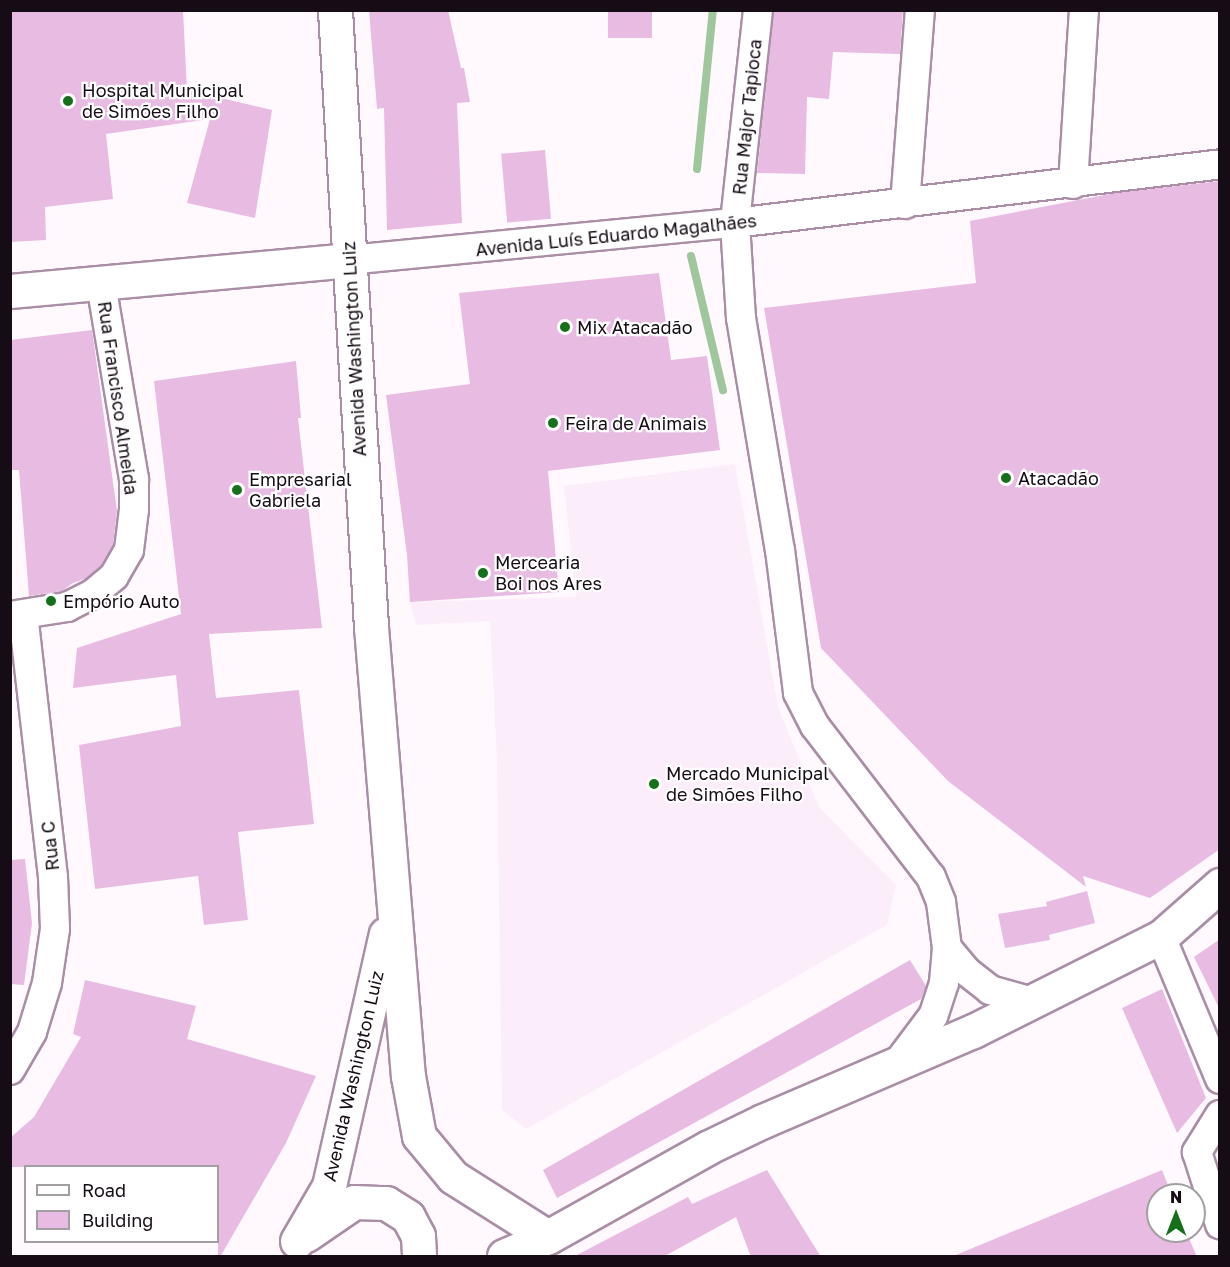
<!DOCTYPE html>
<html>
<head>
<meta charset="utf-8">
<style>
	body { margin:0 }
	#map { position:relative; width:1230px; height:1267px; overflow:hidden; background:#fff9fe; font-family:"Golos Text",sans-serif }
	div>[style] { position:absolute }
	[style*='--x'] { left:calc(var(--x)*1px); top:calc(var(--y)*1px); width:calc(var(--w)*1px); rotate:calc(var(--a)*1deg) }
	.built>* { inset:0; background:#fcedfa }
	.stream>* { height:8px; margin:-4px; padding:0 4px; transform-origin:4px; border-radius:4px; background:#9fc69c }
	.building>* { inset:0; background:#e8bbe2; transform-origin:0 0 }
	.roads { filter:drop-shadow(2px 0 #aa8ea6) drop-shadow(-2px 0 #aa8ea6) drop-shadow(0 2px #aa8ea6) drop-shadow(0 -2px #aa8ea6) }
	.street>* { height:28px; margin:-14px; padding:0 14px; transform-origin:14px; border-radius:14px; background:#fff }
	.secondary>* { height:33px; margin:-16.5px; padding:0 16.5px; transform-origin:16.5px; border-radius:16.5px; background:#fff }
	.dots>* { width:16px; height:16px; translate:-50% -50%; box-sizing:border-box; border:3px solid #fff; border-radius:50% }
	span { translate:-50% -50%; white-space:nowrap; text-align:center; line-height:1.15; -webkit-text-stroke:4.5px #fff; paint-order:stroke }
	.poi-label { font-size:18px; color:#160c15 }
	.left { translate:0 -50%; text-align:left }
	.street-label { font-size:18px; color:#160c15 }
	.frame { position:absolute; inset:0; border:12px solid #160c15; pointer-events:none }
	.legend { position:absolute; left:24px; top:1165px; width:195px; height:78px; box-sizing:border-box; background:#fff; border:2px solid #a29ea1; margin:0; padding:8px 10px; list-style:none; font-size:18px; color:#160c15 }
	.legend li { display:flex; align-items:center; gap:12px; height:30px }
	.legend b { width:30px; border:2px solid #a29ea1 }
	.north { position:absolute; left:1146px; top:1183px; width:60px; height:60px; box-sizing:border-box; background:#fff; border:2px solid #a29ea1; border-radius:50%; rotate:0deg; font-size:16px; font-weight:700; line-height:24px; text-align:center; color:#160c15 }
	.north::after { content:''; display:block; margin:auto; width:21px; height:27px; background:#156f1b; clip-path:polygon(50% 0,100% 100%,50% 72%,0 100%) }
</style>
</head>
<body>
<div id="map">
	<div class="built">
		<div style="clip-path:polygon(735px 464px,778px 707px,819px 807px,896px 885px,887px 925px,526px 1129px,502px 1110px,497px 762px,490px 621px,416px 625px,410px 602px,576px 597px,564px 486px)"></div>
	</div>
	<div class="stream">
		<div style="--x:697;--y:169;--w:160;--a:-84.3"></div>
		<div style="--x:691;--y:256;--w:138;--a:76.6"></div>
	</div>
	<div class="building">
		<div style="clip-path:polygon(10px 10px,183px 10px,187px 90px,272px 110px,255px 218px,187px 203px,210px 119px,106px 134px,113px 199px,45px 207px,46px 240px,10px 242px)"></div>
		<div style="clip-path:polygon(369px 10px,448px 10px,461px 68px,464px 68px,470px 102px,457px 103px,462px 223px,387px 230px,384px 108px,377px 109px)"></div>
		<div style="left:608px;top:10px;width:44px;height:28px"></div>
		<div style="clip-path:polygon(774px 10px,903px 10px,900px 54px,833px 52px,829px 99px,807px 97px,805px 174px,757px 173px)"></div>
		<div style="left:545px;top:150px;width:69px;height:44px;rotate:85deg"></div>
		<div style="clip-path:polygon(1220px 181px,1220px 849px,1150px 898px,1083px 876px,1086px 887px,948px 781px,821px 648px,764px 308px,976px 283px,970px 221px,1115px 193px)"></div>
		<div style="clip-path:polygon(659px 273px,671px 360px,707px 356px,720px 450px,548px 471px,559px 592px,410px 602px,407px 555px,386px 395px,470px 384px,459px 293px)"></div>
		<div style="clip-path:polygon(92px 330px,117px 511px,113px 545px,101px 565px,85px 579px,73px 583px,62px 591px,29px 596px,19px 470px,10px 470px,10px 340px)"></div>
		<div style="clip-path:polygon(296px 361px,301px 418px,298px 418px,322px 628px,209px 634px,216px 698px,299px 690px,314px 824px,238px 832px,248px 920px,204px 925px,198px 876px,95px 889px,79px 745px,181px 726px,176px 675px,73px 688px,77px 648px,181px 614px,154px 381px)"></div>
		<div style="clip-path:polygon(25px 859px,32px 923px,24px 985px,10px 984px,10px 860px)"></div>
		<div style="clip-path:polygon(1087px 891px,1095px 923px,1049px 935px,1050px 940px,1005px 948px,998px 914px,1047px 906px,1046px 902px)"></div>
		<div style="clip-path:polygon(1220px 939px,1220px 1010px,1194px 957px)"></div>
		<div style="clip-path:polygon(910px 960px,926px 986px,921px 999px,557px 1198px,543px 1170px)"></div>
		<div style="clip-path:polygon(85px 980px,196px 1006px,187px 1039px,316px 1076px,286px 1143px,220px 1257px,218px 1257px,218px 1167px,10px 1167px,10px 1138px,34px 1117px,81px 1037px,73px 1034px)"></div>
		<div style="clip-path:polygon(1162px 989px,1206px 1098px,1177px 1133px,1122px 1008px)"></div>
		<div style="clip-path:polygon(767px 1170px,821px 1257px,751px 1257px,736px 1217px,663px 1257px,573px 1257px,688px 1197px,692px 1204px)"></div>
		<div style="clip-path:polygon(1162px 1170px,1172px 1195px,1158px 1195px,1158px 1231px,1186px 1231px,1197px 1257px,951px 1257px)"></div>
	</div>
	<div class="roads">
		<div class="street">
			<div style="--x:758;--y:10;--w:214;--a:96.2"></div>
			<div style="--x:735;--y:223;--w:95;--a:86.4"></div>
			<div style="--x:741;--y:318;--w:235;--a:80.5"></div>
			<div style="--x:780;--y:550;--w:144;--a:82.8"></div>
			<div style="--x:798;--y:693;--w:37;--a:63"></div>
			<div style="--x:815;--y:726;--w:190;--a:52.5"></div>
			<div style="--x:931;--y:877;--w:27;--a:68"></div>
			<div style="--x:941;--y:902;--w:46;--a:82.6"></div>
			<div style="--x:947;--y:948;--w:35;--a:95"></div>
			<div style="--x:944;--y:983;--w:35;--a:108"></div>
			<div style="--x:933;--y:1016;--w:55;--a:126.9"></div>
			<div style="--x:1073;--y:184;--w:174;--a:-86.4"></div>
			<div style="--x:905;--y:204;--w:195;--a:-85.6"></div>
			<div style="--x:348;--y:260;--w:389;--a:-5.5"></div>
			<div style="--x:735;--y:223;--w:489;--a:-6.9"></div>
			<div style="--x:10;--y:616;--w:58;--a:-9"></div>
			<div style="--x:67;--y:607;--w:30;--a:-27"></div>
			<div style="--x:94;--y:593;--w:26;--a:-40"></div>
			<div style="--x:114;--y:576;--w:30;--a:-60"></div>
			<div style="--x:129;--y:550;--w:41;--a:-83"></div>
			<div style="--x:134;--y:509;--w:30;--a:-90"></div>
			<div style="--x:134;--y:479;--w:199;--a:-99.6"></div>
			<div style="--x:1161;--y:937;--w:154;--a:67.4"></div>
			<div style="--x:947;--y:948;--w:30;--a:50"></div>
			<div style="--x:966;--y:971;--w:31;--a:38"></div>
			<div style="--x:990;--y:990;--w:45;--a:15.6"></div>
			<div style="--x:10;--y:1070;--w:44;--a:-59.9"></div>
			<div style="--x:32;--y:1032;--w:51;--a:-73"></div>
			<div style="--x:47;--y:983;--w:55;--a:-81.6"></div>
			<div style="--x:55;--y:929;--w:52;--a:-92.2"></div>
			<div style="--x:53;--y:877;--w:264;--a:-96.5"></div>
			<div style="--x:1220;--y:1115;--w:44;--a:121.9"></div>
			<div style="--x:1197;--y:1152;--w:76;--a:72.3"></div>
		</div>
		<div class="secondary">
			<div style="--x:335;--y:10;--w:618;--a:86.66"></div>
			<div style="--x:371;--y:627;--w:451;--a:85.3"></div>
			<div style="--x:408;--y:1076;--w:61;--a:79.6"></div>
			<div style="--x:419;--y:1136;--w:53;--a:50.3"></div>
			<div style="--x:453;--y:1177;--w:112;--a:32.3"></div>
			<div style="--x:10;--y:291;--w:339;--a:-5.2"></div>
			<div style="--x:306;--y:1235;--w:58;--a:-34.5"></div>
			<div style="--x:354;--y:1202;--w:32;--a:2"></div>
			<div style="--x:386;--y:1203;--w:26;--a:32"></div>
			<div style="--x:408;--y:1217;--w:21;--a:62"></div>
			<div style="--x:418;--y:1236;--w:20;--a:87"></div>
			<div style="--x:297;--y:1241;--w:64;--a:-59.8"></div>
			<div style="--x:329;--y:1186;--w:258;--a:-77.3"></div>
			<div style="--x:504;--y:1256;--w:48;--a:-23.4"></div>
			<div style="--x:548;--y:1237;--w:184;--a:-29.2"></div>
			<div style="--x:709;--y:1147;--w:60;--a:-25.7"></div>
			<div style="--x:763;--y:1121;--w:228;--a:-23.2"></div>
			<div style="--x:973;--y:1031;--w:210;--a:-26.6"></div>
			<div style="--x:1161;--y:937;--w:79;--a:-41.4"></div>
		</div>
	</div>
	<div class="dots">
		<div style="left:68px;top:101px;background:#156f1b"></div>
		<div style="left:565px;top:327px;background:#156f1b"></div>
		<div style="left:553px;top:423px;background:#156f1b"></div>
		<div style="left:1006px;top:478px;background:#156f1b"></div>
		<div style="left:237px;top:490px;background:#156f1b"></div>
		<div style="left:483px;top:573px;background:#156f1b"></div>
		<div style="left:51px;top:601px;background:#156f1b"></div>
		<div style="left:654px;top:784px;background:#156f1b"></div>
	</div>
	<div class="poi-label">
		<span class="left" style="left:82px;top:101px">Hospital Municipal<br>de Simões Filho</span>
		<span class="left" style="left:577px;top:327px">Mix Atacadão</span>
		<span class="left" style="left:565px;top:423px">Feira de Animais</span>
		<span class="left" style="left:1018px;top:478px">Atacadão</span>
		<span class="left" style="left:249px;top:490px">Empresarial<br>Gabriela</span>
		<span class="left" style="left:495px;top:573px">Mercearia<br>Boi nos Ares</span>
		<span class="left" style="left:63px;top:601px">Empório Auto</span>
		<span class="left" style="left:666px;top:784px">Mercado Municipal<br>de Simões Filho</span>
	</div>
	<div class="street-label">
		<span style="left:747px;top:117px;rotate:-84deg">Rua Major Tapioca</span>
		<span style="left:616px;top:235px;rotate:-6deg">Avenida Luís Eduardo Magalhães</span>
		<span style="left:354px;top:349px;rotate:-93deg">Avenida Washington Luiz</span>
		<span style="left:118px;top:398px;rotate:82deg">Rua Francisco Almeida</span>
		<span style="left:50px;top:846px;rotate:-96deg">Rua C</span>
		<span style="left:353px;top:1076px;rotate:-77deg">Avenida Washington Luiz</span>
	</div>
	<div class="frame"></div>
	<ul class="legend">
	<li><b style="height:8px;background:#fff"></b>Road</li>
	<li><b style="height:16px;background:#e8bbe2"></b>Building</li>
	</ul>
	<div class="north">N</div>
</div>
</body>
</html>
